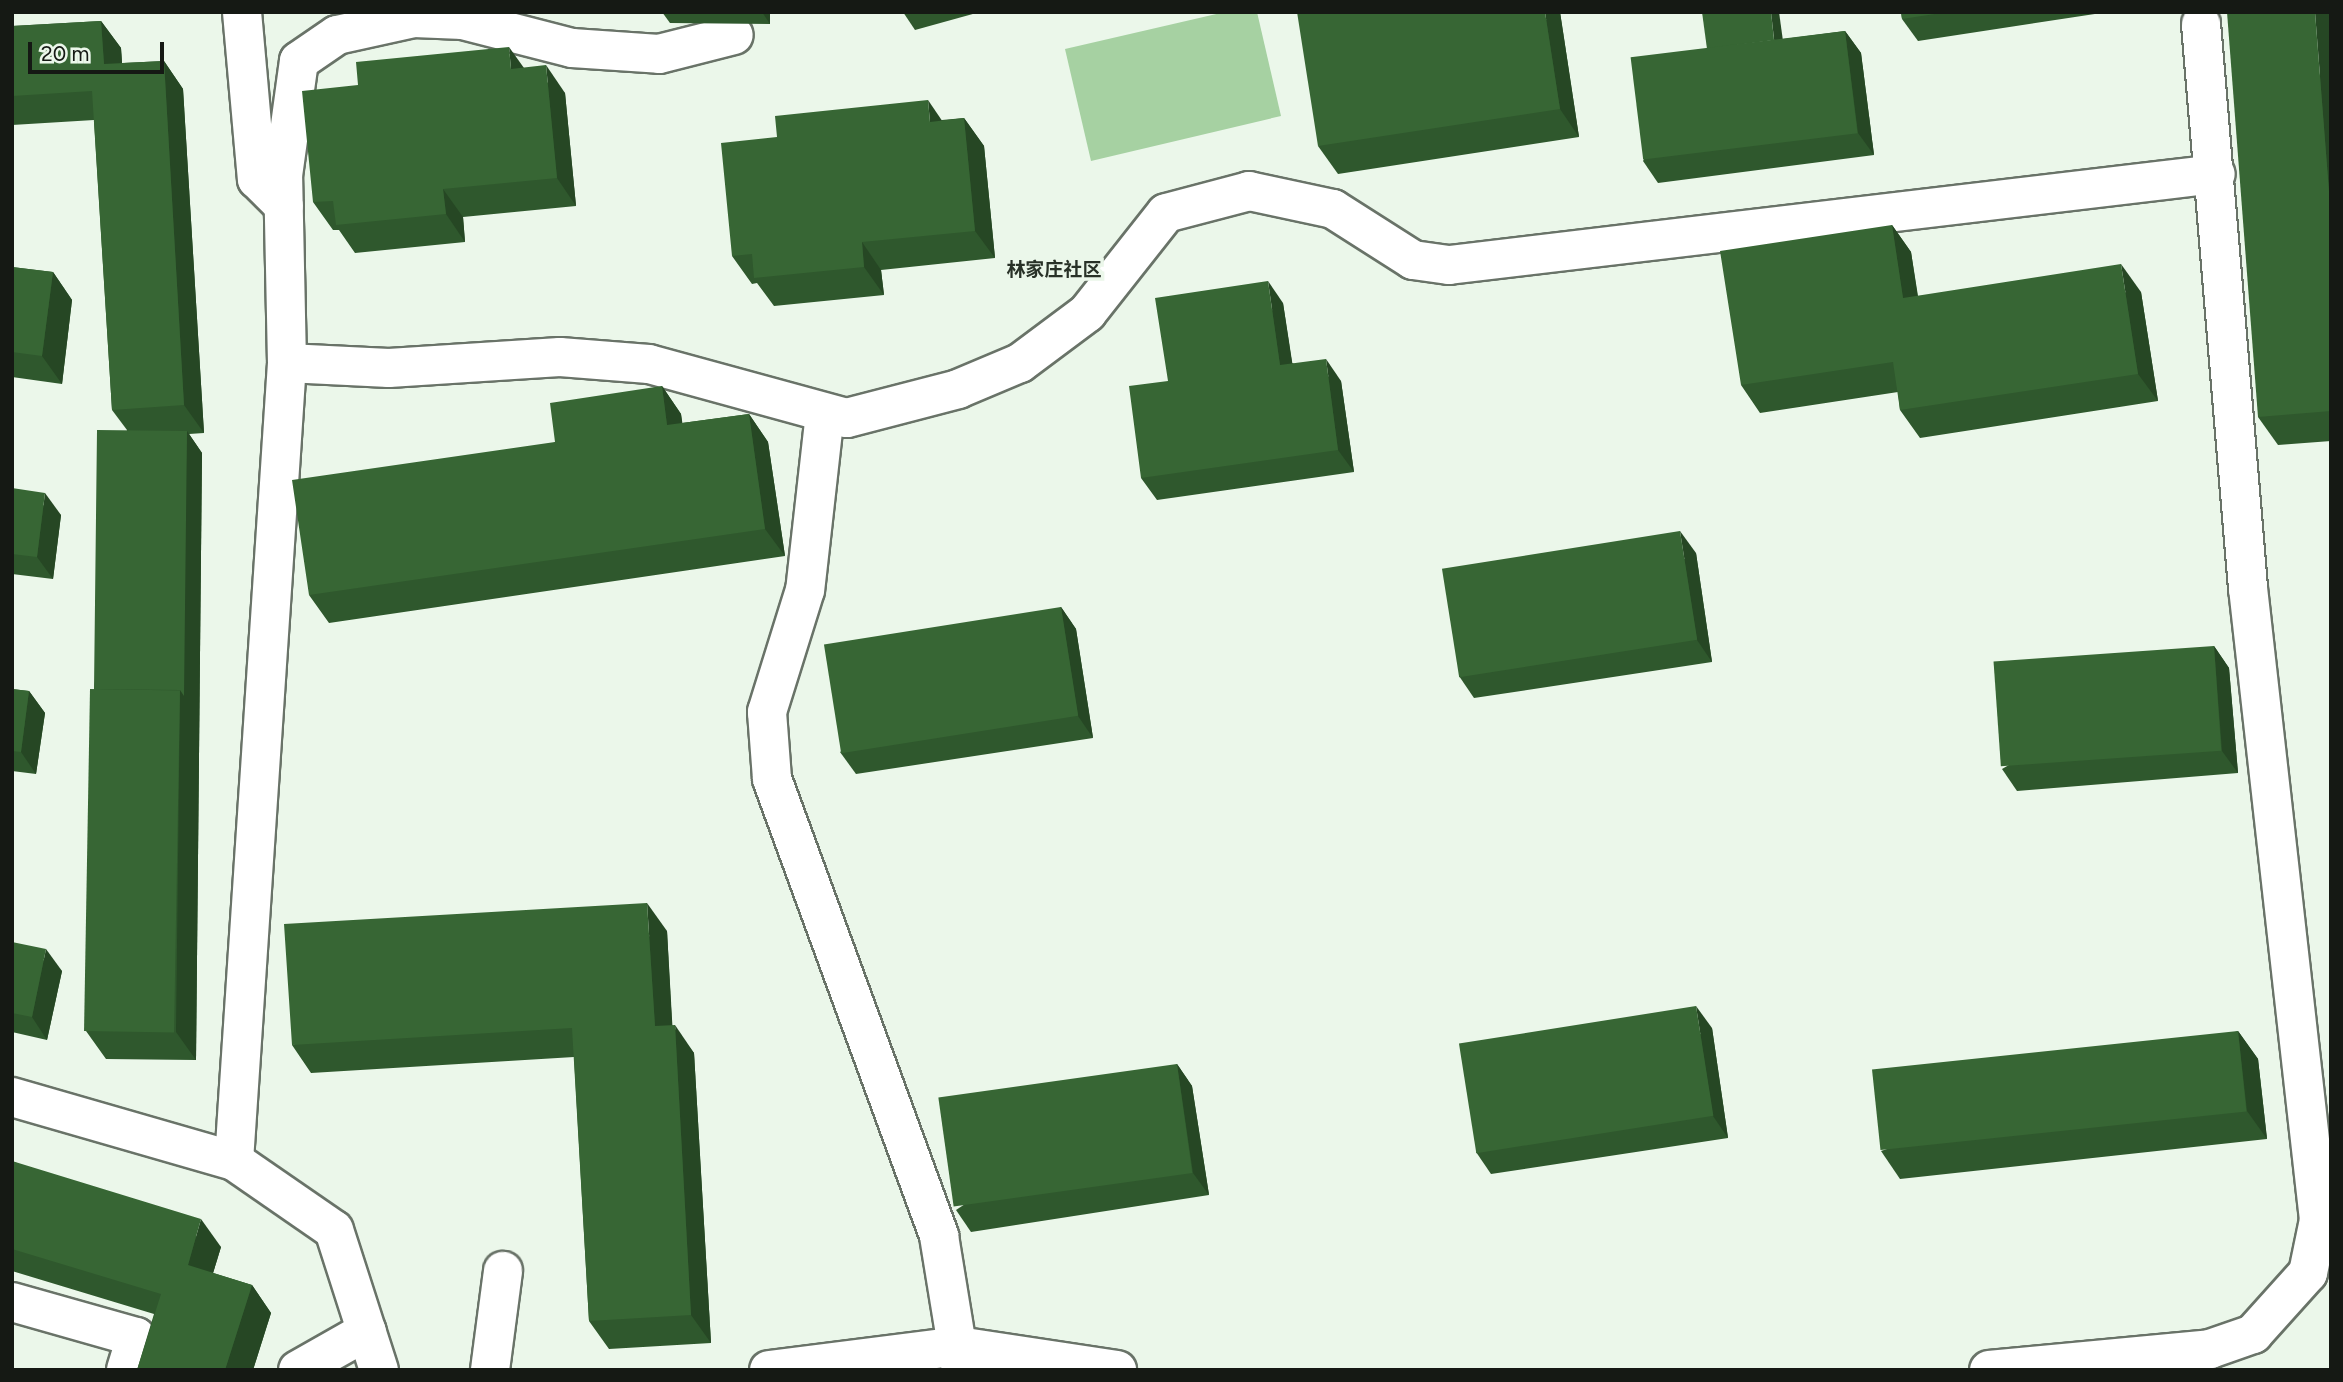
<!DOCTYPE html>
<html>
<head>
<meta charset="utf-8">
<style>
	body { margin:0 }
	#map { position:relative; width:2343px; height:1382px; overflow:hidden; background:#ebf7ea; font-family:Figtree,"Noto Sans SC",sans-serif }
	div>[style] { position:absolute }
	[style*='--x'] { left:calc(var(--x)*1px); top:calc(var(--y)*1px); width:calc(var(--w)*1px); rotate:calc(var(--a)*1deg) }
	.green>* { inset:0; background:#a6d1a2 }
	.roads { filter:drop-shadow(2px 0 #697368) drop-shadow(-2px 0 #697368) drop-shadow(0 2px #697368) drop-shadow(0 -2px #697368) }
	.minor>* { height:38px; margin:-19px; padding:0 19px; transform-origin:19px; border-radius:19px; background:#fff }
	.wall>* { inset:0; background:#2f582d }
	.shaded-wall>* { inset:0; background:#264724 }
	.building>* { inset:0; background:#376634; transform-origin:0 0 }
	span { translate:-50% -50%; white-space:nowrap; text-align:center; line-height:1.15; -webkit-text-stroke:7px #ebf7ea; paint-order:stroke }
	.neighbourhood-label { font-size:19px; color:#283127; font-weight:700 }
	.frame { position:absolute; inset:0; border:14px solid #151914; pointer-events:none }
	.scale { position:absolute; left:28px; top:42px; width:136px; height:32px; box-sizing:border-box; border:4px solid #151914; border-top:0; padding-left:9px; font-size:21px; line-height:24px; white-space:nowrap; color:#151914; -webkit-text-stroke:5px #ebf7ea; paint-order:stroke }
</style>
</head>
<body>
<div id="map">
	<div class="green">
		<div style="clip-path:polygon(1225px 12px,1257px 12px,1281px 116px,1091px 161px,1065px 49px)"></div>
	</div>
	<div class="roads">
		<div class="minor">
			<div style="--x:242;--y:12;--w:168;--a:84.9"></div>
			<div style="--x:257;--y:179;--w:38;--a:45"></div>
			<div style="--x:287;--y:363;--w:102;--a:2.8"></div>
			<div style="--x:389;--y:368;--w:171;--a:-3.7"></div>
			<div style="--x:560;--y:357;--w:89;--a:4.5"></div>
			<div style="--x:649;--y:364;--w:205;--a:15.3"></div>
			<div style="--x:847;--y:418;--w:115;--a:-14.6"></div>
			<div style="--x:958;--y:389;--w:67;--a:-22.8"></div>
			<div style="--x:1020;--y:363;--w:84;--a:-36.7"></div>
			<div style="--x:1087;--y:313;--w:127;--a:-51.7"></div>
			<div style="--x:1166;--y:213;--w:86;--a:-14.8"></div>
			<div style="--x:1249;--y:191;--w:86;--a:12.1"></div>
			<div style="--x:1333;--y:209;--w:95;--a:32.5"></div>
			<div style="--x:1413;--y:260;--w:36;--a:8"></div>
			<div style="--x:1449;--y:265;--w:772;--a:-6.77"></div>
			<div style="--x:825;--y:413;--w:178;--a:96.4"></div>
			<div style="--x:805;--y:590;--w:128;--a:107.3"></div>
			<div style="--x:767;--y:712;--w:67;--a:85.7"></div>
			<div style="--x:772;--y:779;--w:487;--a:69.9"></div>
			<div style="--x:939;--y:1236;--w:136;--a:80.7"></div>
			<div style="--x:12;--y:1097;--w:231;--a:16.1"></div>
			<div style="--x:234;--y:1161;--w:121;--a:34.6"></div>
			<div style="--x:334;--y:1230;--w:147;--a:72.2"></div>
			<div style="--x:234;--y:1161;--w:800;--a:-86.2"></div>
			<div style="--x:287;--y:363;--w:187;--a:-91.2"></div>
			<div style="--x:283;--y:176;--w:116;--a:-82.1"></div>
			<div style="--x:299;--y:61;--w:46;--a:-34.4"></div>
			<div style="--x:337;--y:35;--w:79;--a:-12.4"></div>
			<div style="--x:414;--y:18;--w:49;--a:2.3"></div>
			<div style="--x:463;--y:20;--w:113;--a:14.4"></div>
			<div style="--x:572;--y:48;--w:87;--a:3.9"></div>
			<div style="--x:659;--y:54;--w:77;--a:-14.2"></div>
			<div style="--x:12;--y:1302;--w:129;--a:15.8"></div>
			<div style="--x:136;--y:1337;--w:34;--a:107"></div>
			<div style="--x:298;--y:1370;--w:79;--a:-29.5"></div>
			<div style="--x:490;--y:1370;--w:100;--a:-82.5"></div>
			<div style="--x:769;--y:1370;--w:191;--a:-7.2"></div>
			<div style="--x:958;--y:1346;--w:161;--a:8.6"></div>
			<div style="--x:1989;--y:1370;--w:222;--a:-5.4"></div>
			<div style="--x:2210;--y:1349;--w:46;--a:-19.2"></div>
			<div style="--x:2253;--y:1334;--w:82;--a:-48"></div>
			<div style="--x:2308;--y:1273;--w:54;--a:-78.3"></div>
			<div style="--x:2319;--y:1220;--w:636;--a:-96.41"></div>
			<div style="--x:2248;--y:588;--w:566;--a:-94.76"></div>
		</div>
	</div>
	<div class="wall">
		<div style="clip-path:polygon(662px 12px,770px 12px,770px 24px,670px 23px)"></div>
		<div style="clip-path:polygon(903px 12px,980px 12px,915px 30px)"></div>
		<div style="clip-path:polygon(1560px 12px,1579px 137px,1338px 174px,1318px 146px)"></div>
		<div style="clip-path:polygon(1901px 12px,2108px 12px,1918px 41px,1902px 19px)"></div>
		<div style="clip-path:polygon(2331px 12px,2331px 441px,2278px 445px,2258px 417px)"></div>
		<div style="clip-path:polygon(101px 21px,121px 48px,122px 63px,164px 61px,183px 89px,204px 433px,189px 434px,202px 453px,196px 1060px,106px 1059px,86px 1031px,94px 689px,127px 430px,112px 410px,94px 120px,12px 125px,12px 26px)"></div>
		<div style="clip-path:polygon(1845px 31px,1861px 53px,1874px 155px,1658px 183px,1643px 161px,1707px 49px)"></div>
		<div style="clip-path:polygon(523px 68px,565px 93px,576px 206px,463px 217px,465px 242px,355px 253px,339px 230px,333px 230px,313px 202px)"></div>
		<div style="clip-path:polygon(964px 118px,984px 146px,995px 258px,881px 270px,884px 295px,774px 306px,757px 283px,752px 284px,732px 256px,942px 120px)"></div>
		<div style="clip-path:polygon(1892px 225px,1911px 252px,1918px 296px,2141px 292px,2158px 401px,1920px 438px,1900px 410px,1898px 392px,1760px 413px,1741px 385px)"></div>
		<div style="clip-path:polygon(12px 267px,53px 272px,72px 300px,62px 384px,12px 377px)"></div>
		<div style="clip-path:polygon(1283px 303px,1292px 363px,1341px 381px,1354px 472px,1157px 500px,1141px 478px,1168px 381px)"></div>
		<div style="clip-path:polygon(662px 386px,681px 414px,682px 423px,749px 414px,768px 442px,785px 556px,329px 623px,309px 595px,555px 442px)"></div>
		<div style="clip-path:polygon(12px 488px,61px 515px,53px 579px,12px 574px)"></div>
		<div style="clip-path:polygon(1696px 553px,1712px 662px,1474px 698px,1459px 676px)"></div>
		<div style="clip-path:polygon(1061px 607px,1076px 629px,1093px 738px,856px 774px,840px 752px)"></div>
		<div style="clip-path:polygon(2214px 646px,2229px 668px,2238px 773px,2017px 791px,2002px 769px)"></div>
		<div style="clip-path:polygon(12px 689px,29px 691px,45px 713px,36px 774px,12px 771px)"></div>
		<div style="clip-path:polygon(667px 931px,672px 1025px,694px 1053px,711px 1343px,609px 1349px,589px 1321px,574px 1057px,311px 1073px,292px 1045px)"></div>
		<div style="clip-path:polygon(12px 942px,62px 971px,47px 1040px,12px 1032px)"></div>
		<div style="clip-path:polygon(1712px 1028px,1728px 1138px,1491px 1174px,1476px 1152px)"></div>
		<div style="clip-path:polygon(2238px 1031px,2258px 1059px,2267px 1139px,1900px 1179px,1881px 1151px)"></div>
		<div style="clip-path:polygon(1177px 1064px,1192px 1086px,1209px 1195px,971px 1232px,956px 1210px)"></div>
		<div style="clip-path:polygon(12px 1161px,221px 1247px,213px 1273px,252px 1285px,271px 1313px,253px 1370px,137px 1370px,154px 1314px,12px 1271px)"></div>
	</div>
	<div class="shaded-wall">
		<div style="clip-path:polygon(762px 12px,770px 12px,770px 24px)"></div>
		<div style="clip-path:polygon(1545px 12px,1560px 12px,1579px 137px,1560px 109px)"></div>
		<div style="clip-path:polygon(1771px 12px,1779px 12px,1786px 63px,1775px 48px)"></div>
		<div style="clip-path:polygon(2315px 12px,2331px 12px,2331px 217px)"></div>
		<div style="clip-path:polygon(101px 21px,121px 48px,124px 92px,104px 64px)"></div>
		<div style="clip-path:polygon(1845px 31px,1861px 53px,1874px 155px,1858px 133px)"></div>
		<div style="clip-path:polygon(509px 47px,529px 75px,511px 69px)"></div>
		<div style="clip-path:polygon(164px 61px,183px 89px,204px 433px,184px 405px)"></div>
		<div style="clip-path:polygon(546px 65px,565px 93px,576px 206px,557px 178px)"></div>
		<div style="clip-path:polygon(928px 100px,947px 128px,930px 122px)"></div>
		<div style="clip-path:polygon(964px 118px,984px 146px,995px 258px,975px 231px)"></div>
		<div style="clip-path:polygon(443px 189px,463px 217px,465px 242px,446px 214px)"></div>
		<div style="clip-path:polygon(1892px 225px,1911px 252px,1922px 326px,1903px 298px)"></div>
		<div style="clip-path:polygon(862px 242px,881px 270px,884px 295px,864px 267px)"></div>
		<div style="clip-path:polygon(2121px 264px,2141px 292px,2158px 401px,2138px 374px)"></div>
		<div style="clip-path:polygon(53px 272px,72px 300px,62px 384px,42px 356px)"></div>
		<div style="clip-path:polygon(1268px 281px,1283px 303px,1296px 387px,1280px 365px)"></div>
		<div style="clip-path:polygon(1326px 359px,1341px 381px,1354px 472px,1338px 450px)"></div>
		<div style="clip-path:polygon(662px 386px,681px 414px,687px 453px,667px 425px)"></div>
		<div style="clip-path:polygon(749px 414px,768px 442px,785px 556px,765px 529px)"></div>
		<div style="clip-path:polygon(187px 431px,202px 453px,196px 1060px,176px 1032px,180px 690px)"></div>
		<div style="clip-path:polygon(45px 493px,61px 515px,53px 579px,37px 557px)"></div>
		<div style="clip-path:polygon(1680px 531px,1696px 553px,1712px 662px,1697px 640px)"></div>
		<div style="clip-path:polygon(1061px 607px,1076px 629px,1093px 738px,1078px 716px)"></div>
		<div style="clip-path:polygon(2214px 646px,2229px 668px,2238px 773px,2222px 751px)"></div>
		<div style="clip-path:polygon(29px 691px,45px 713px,36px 774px,21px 752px)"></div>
		<div style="clip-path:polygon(647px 903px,667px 931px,674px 1054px,655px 1026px)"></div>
		<div style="clip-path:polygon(46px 949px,62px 971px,47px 1040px,32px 1017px)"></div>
		<div style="clip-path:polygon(1696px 1006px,1712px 1028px,1728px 1138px,1713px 1116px)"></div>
		<div style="clip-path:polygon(675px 1025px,694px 1053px,711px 1343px,691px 1315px)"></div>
		<div style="clip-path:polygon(2238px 1031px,2258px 1059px,2267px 1139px,2247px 1111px)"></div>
		<div style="clip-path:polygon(1177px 1064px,1192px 1086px,1209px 1195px,1193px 1173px)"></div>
		<div style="clip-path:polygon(201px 1219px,221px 1247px,207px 1293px,188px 1265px)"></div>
		<div style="clip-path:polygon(252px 1285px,271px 1313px,253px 1370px,225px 1370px)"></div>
	</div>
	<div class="building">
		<div style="clip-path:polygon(1297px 12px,1545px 12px,1560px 109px,1318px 146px)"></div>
		<div style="clip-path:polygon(1702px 12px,1771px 12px,1774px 40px,1707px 49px)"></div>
		<div style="clip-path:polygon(1901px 12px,1948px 12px,1902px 19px)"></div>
		<div style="clip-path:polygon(2227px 12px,2315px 12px,2331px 217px,2331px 411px,2258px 417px)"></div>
		<div style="clip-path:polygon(101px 21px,104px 64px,164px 61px,184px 405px,112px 410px,92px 91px,12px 96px,12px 26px)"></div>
		<div style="left:1845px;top:31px;width:103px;height:216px;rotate:83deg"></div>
		<div style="clip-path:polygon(509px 47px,511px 69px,546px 65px,557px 178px,443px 189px,446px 214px,336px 225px,333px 201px,313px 202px,302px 91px,358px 85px,356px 62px)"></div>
		<div style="clip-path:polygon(928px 100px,930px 122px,964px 118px,975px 231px,862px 242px,864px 267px,754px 278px,752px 254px,732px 256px,721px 143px,777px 137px,775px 116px)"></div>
		<div style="clip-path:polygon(1892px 225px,1903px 298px,2121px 264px,2138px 374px,1900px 410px,1893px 362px,1741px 385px,1720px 251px)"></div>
		<div style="clip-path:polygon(12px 267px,53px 272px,42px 356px,12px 352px)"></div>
		<div style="clip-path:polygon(1268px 281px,1280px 365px,1326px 359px,1338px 450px,1141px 478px,1129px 386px,1168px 381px,1155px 298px)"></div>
		<div style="clip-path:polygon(662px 386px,667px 425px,749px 414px,765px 529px,309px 595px,292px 480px,555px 442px,550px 403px)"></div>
		<div style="clip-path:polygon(97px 430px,187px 431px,184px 696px,180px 690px,94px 689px)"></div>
		<div style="clip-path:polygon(12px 488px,45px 493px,37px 557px,12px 554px)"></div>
		<div style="left:1680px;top:531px;width:110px;height:241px;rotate:81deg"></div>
		<div style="left:1061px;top:607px;width:110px;height:240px;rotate:81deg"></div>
		<div style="left:2214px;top:646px;width:105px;height:221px;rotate:86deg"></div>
		<div style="clip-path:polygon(12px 689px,29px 691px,21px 752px,12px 751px)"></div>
		<div style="left:90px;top:689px;width:90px;height:342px;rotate:1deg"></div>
		<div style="clip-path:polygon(647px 903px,655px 1026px,675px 1025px,691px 1315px,589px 1321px,572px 1028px,292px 1045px,284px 924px)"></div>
		<div style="clip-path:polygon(12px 942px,46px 949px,32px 1017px,12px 1013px)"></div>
		<div style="left:1696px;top:1006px;width:111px;height:240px;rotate:81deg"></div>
		<div style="left:2238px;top:1031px;width:81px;height:368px;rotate:84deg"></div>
		<div style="left:1177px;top:1064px;width:110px;height:241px;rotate:82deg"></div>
		<div style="clip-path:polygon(12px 1161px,201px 1219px,188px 1265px,252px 1285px,225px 1370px,137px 1370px,161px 1294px,12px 1249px)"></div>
	</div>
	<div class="neighbourhood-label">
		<span style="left:1054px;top:270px">林家庄社区</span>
	</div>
	<div class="frame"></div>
	<div class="scale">20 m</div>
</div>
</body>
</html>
